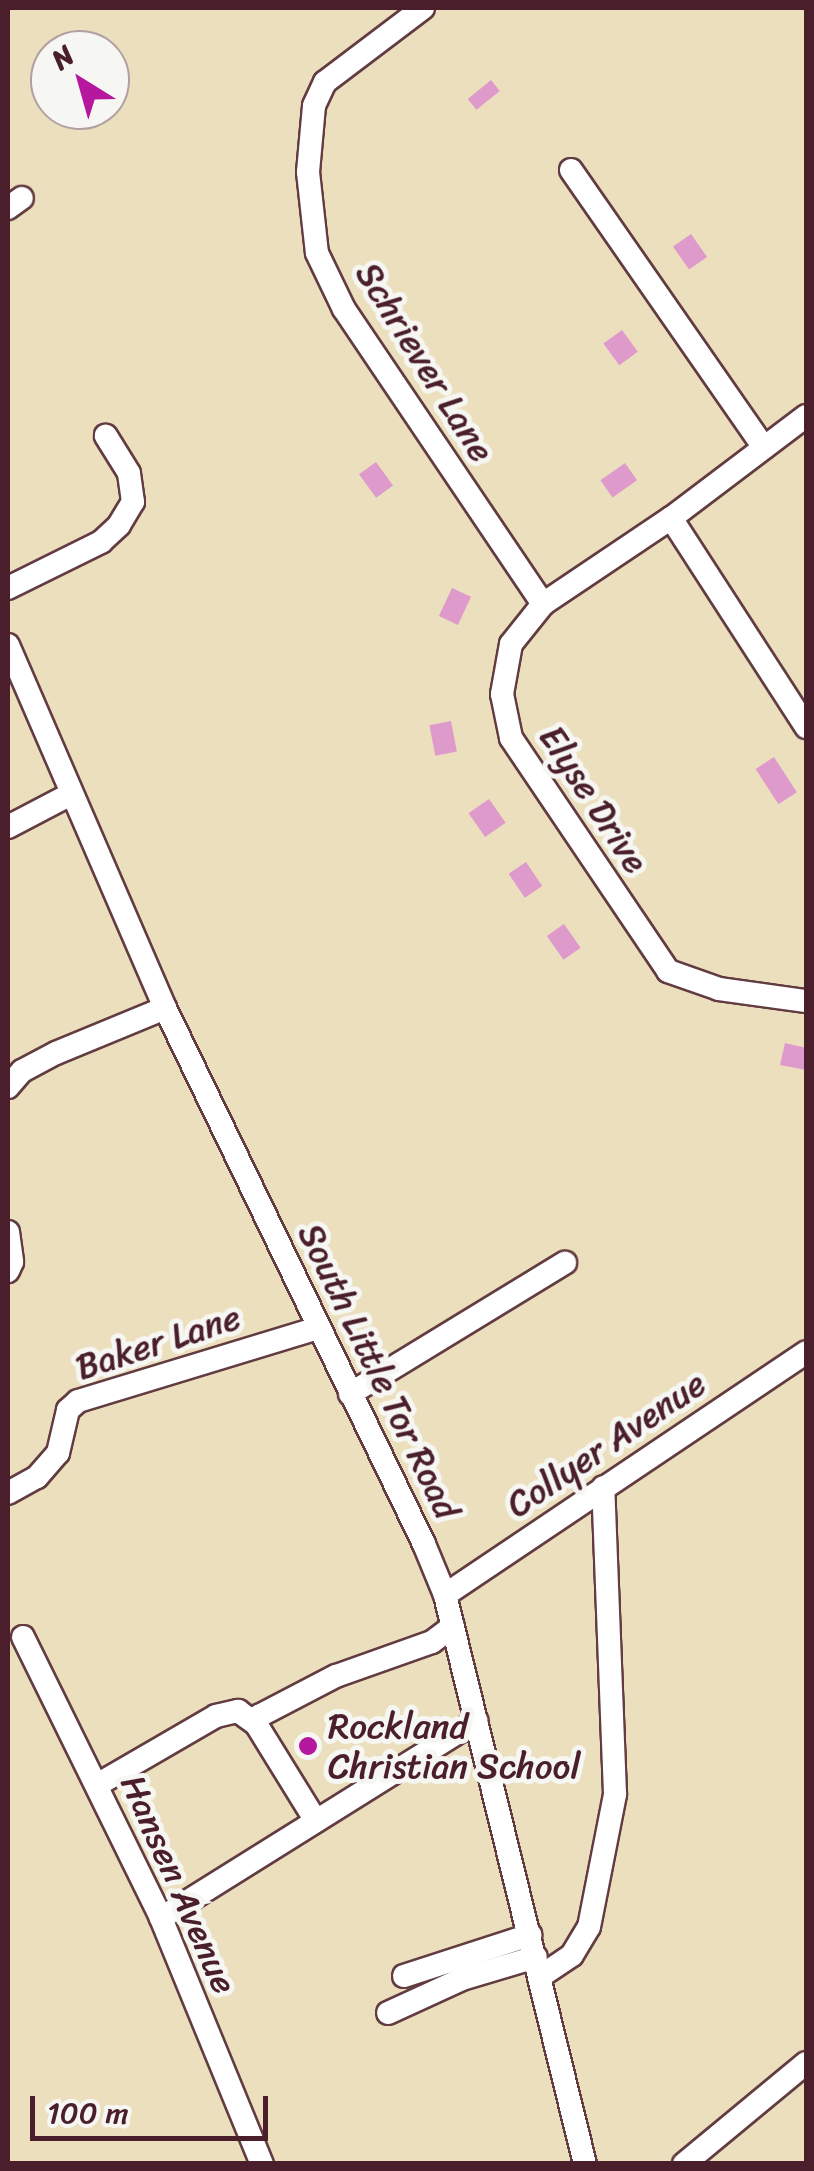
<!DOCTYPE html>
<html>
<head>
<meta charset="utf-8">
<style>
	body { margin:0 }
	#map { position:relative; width:814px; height:2171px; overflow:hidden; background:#ecdfbe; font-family:Sriracha,sans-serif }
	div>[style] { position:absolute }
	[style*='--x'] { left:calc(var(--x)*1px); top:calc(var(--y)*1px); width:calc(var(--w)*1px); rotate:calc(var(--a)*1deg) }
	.building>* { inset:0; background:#df9acc; transform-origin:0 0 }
	.roads { filter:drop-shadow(2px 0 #623c41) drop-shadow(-2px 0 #623c41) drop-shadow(0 2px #623c41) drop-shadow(0 -2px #623c41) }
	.minor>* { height:22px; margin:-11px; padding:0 11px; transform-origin:11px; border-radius:11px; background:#fff }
	.dots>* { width:28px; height:28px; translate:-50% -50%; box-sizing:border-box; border:5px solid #f6f6f2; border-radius:50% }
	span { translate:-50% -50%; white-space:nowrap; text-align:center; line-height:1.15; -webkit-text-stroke:10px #f6f6f2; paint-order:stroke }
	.street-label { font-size:35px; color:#4a1f2b }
	.poi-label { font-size:35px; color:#4a1f2b }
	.left { translate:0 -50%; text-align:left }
	.frame { position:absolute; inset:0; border:10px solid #4a1f2b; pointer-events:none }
	.north { position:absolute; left:30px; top:30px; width:100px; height:100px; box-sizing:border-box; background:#f6f6f2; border:2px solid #b1a0a2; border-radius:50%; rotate:323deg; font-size:28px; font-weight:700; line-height:40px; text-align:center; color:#4a1f2b }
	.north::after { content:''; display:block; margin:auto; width:35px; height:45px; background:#b5179e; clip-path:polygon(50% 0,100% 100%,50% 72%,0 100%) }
	.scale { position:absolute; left:30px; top:2096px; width:238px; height:45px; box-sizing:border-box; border:5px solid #4a1f2b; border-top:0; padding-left:12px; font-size:30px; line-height:35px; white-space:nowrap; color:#4a1f2b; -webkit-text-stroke:8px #f6f6f2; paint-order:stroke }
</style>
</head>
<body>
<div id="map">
	<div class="building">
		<div style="left:491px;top:80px;width:14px;height:30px;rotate:51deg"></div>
		<div style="left:691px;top:234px;width:28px;height:22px;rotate:55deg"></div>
		<div style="left:622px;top:330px;width:27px;height:23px;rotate:54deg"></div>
		<div style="left:376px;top:462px;width:29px;height:21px;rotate:54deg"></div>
		<div style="left:625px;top:463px;width:21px;height:30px;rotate:55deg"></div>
		<div style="left:452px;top:588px;width:21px;height:31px;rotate:25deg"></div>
		<div style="left:451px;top:721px;width:31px;height:22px;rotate:79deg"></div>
		<div style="left:774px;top:757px;width:42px;height:22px;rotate:57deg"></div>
		<div style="left:489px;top:799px;width:29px;height:25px;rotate:55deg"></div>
		<div style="left:526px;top:862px;width:29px;height:21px;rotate:56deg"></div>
		<div style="left:564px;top:924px;width:29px;height:21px;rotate:55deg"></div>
		<div style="clip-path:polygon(785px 1043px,806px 1048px,806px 1070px,780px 1065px)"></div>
	</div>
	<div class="roads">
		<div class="minor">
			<div style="--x:423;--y:8;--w:123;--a:142.9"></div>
			<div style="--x:325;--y:82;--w:26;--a:115"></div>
			<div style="--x:314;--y:106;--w:66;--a:95.2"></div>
			<div style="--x:308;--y:172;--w:81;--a:83.7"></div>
			<div style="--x:317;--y:253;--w:62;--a:64.3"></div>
			<div style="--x:344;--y:309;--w:356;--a:56"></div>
			<div style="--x:571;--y:170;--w:338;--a:55.2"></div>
			<div style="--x:8;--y:208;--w:17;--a:-36"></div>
			<div style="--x:806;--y:416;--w:169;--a:142.9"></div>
			<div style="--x:671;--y:518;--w:154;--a:146.1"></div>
			<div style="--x:543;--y:604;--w:51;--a:128.7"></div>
			<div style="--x:511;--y:644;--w:51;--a:100.2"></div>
			<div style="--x:502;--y:694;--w:45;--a:78.4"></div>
			<div style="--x:511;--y:738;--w:281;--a:56"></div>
			<div style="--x:668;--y:971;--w:54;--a:19.4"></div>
			<div style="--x:719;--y:989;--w:88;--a:7.9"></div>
			<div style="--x:671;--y:518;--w:249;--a:57.1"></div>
			<div style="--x:8;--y:588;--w:104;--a:-26.3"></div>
			<div style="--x:101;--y:542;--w:25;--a:-43"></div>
			<div style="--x:119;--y:525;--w:27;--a:-59"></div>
			<div style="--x:133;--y:502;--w:29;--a:-98"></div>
			<div style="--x:129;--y:473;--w:44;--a:-121.9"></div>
			<div style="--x:8;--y:645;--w:395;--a:66.6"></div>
			<div style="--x:165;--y:1008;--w:595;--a:64.21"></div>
			<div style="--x:424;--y:1544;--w:55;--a:67.6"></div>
			<div style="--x:445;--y:1595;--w:586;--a:76.18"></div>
			<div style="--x:8;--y:827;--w:69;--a:-27.7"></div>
			<div style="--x:8;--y:1087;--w:21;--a:-49"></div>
			<div style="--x:22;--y:1071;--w:38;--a:-28"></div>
			<div style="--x:56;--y:1053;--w:118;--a:-22.4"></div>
			<div style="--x:8;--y:1232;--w:30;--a:82"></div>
			<div style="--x:12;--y:1262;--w:10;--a:114"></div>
			<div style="--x:350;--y:1394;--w:252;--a:-31.4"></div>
			<div style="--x:8;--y:1493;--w:33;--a:-29"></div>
			<div style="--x:37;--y:1477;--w:32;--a:-49"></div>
			<div style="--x:58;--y:1453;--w:44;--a:-76.9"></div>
			<div style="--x:68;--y:1410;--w:13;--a:-42"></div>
			<div style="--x:78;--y:1401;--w:251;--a:-16.9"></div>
			<div style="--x:445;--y:1595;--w:435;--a:-33.9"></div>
			<div style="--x:23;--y:1637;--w:313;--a:63.8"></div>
			<div style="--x:161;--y:1918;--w:266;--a:67.7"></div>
			<div style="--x:97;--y:1785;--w:138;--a:-30.1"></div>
			<div style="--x:216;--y:1716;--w:23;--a:-13"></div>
			<div style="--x:238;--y:1711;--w:22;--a:36"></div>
			<div style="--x:316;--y:1821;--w:114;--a:-121.7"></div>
			<div style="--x:256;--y:1724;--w:9;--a:-69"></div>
			<div style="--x:259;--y:1716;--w:87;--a:-27.5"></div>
			<div style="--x:336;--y:1676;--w:102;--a:-19.5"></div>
			<div style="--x:432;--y:1642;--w:26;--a:-37"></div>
			<div style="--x:161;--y:1918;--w:372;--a:-32"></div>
			<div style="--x:404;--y:1976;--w:133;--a:-18"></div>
			<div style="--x:541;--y:1976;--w:37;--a:-34"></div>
			<div style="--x:572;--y:1955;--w:33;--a:-59"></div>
			<div style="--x:589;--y:1927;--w:136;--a:-78.9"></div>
			<div style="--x:615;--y:1794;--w:307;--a:-92.2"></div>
			<div style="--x:388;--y:2013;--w:81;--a:-24.7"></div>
			<div style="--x:462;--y:1979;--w:77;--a:-16.6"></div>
			<div style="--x:684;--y:2164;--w:158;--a:-39.6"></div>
		</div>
	</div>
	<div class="dots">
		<div style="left:308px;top:1746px;background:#b5179e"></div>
	</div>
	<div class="street-label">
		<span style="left:425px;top:362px;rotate:58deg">Schriever Lane</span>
		<span style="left:594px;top:799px;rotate:57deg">Elyse Drive</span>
		<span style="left:158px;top:1342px;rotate:-18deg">Baker Lane</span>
		<span style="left:379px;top:1371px;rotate:64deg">South Little Tor Road</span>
		<span style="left:606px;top:1444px;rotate:-34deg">Collyer Avenue</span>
		<span style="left:179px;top:1884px;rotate:66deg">Hansen Avenue</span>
	</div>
	<div class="poi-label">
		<span class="left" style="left:328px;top:1746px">Rockland<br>Christian School</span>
	</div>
	<div class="frame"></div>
	<div class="north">N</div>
	<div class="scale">100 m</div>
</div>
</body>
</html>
